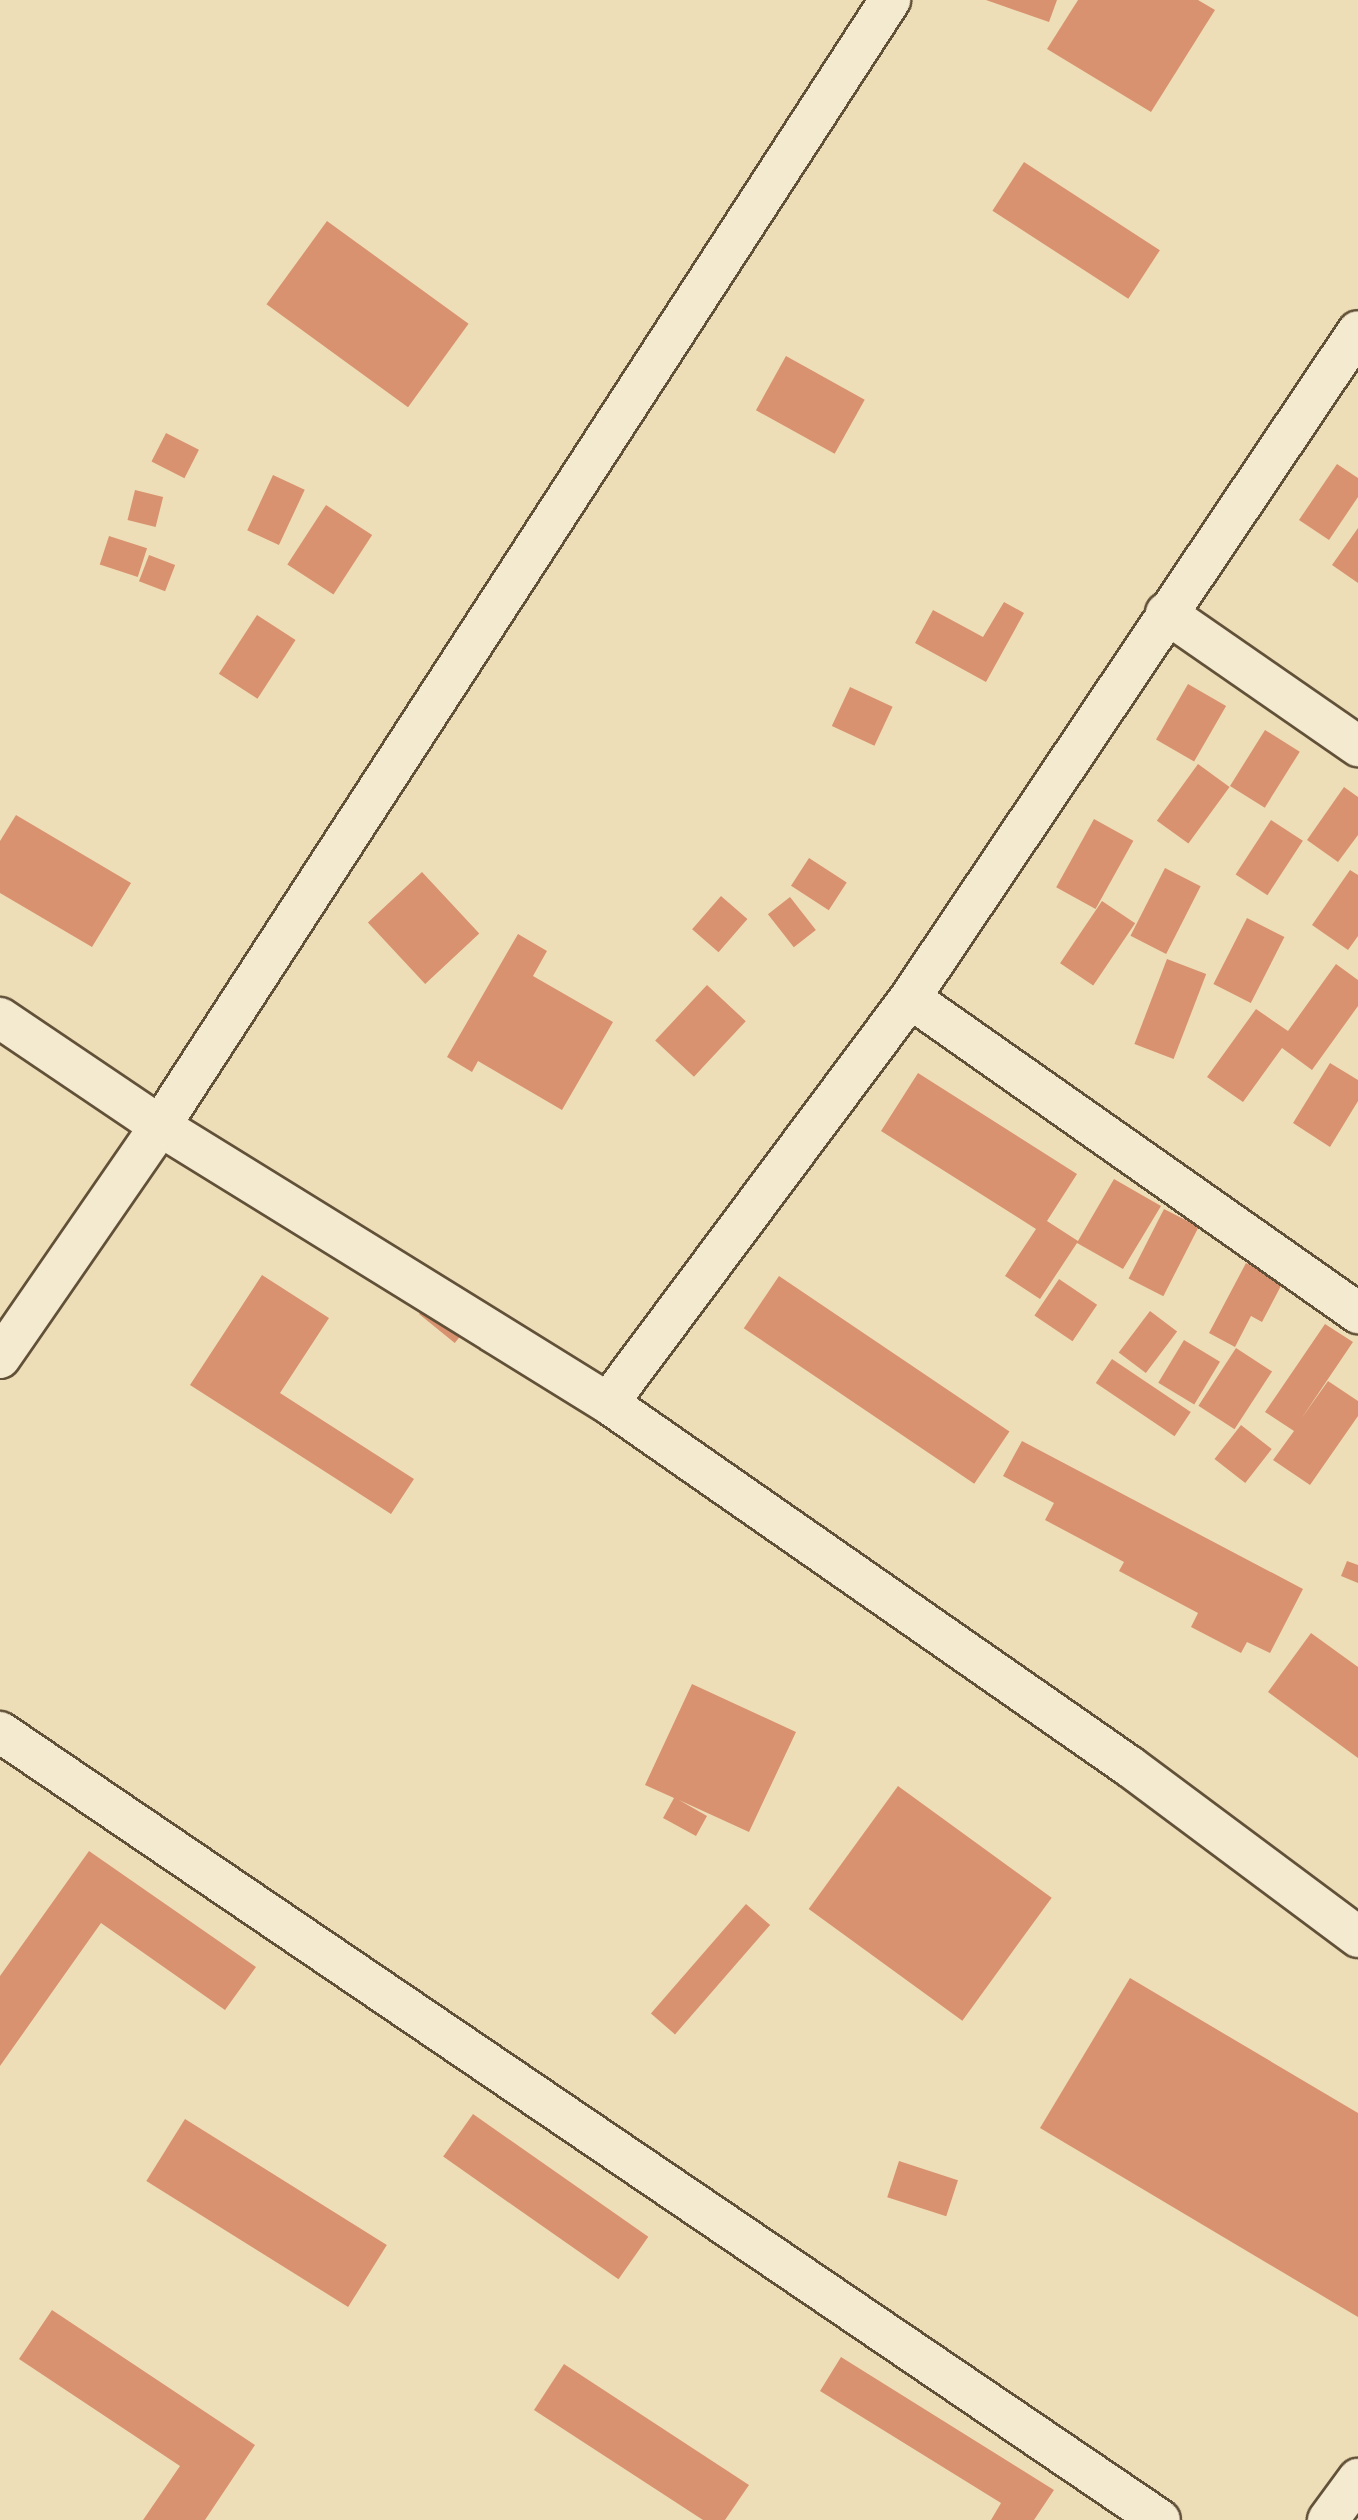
<!DOCTYPE html>
<html>
<head>
<meta charset="utf-8">
<style>
	body { margin:0 }
	#map { position:relative; width:1358px; height:2520px; overflow:hidden; background:#eedeb7; font-family:"IM FELL Great Primer",serif }
	div>[style] { position:absolute }
	[style*='--x'] { left:calc(var(--x)*1px); top:calc(var(--y)*1px); width:calc(var(--w)*1px); rotate:calc(var(--a)*1deg) }
	.building>* { inset:0; background:#d99270; transform-origin:0 0 }
	.roads { filter:drop-shadow(2px 0 #625139) drop-shadow(-2px 0 #625139) drop-shadow(0 2px #625139) drop-shadow(0 -2px #625139) }
	.minor>* { height:40px; margin:-20px; padding:0 20px; transform-origin:20px; border-radius:20px; background:#f4ead0 }
	span { translate:-50% -50%; white-space:nowrap; text-align:center; line-height:1.15; -webkit-text-stroke:7px #f4ead0; paint-order:stroke }
</style>
</head>
<body>
<div id="map">
	<div class="building">
		<div style="clip-path:polygon(986px 0,1057px 0,1049px 22px)"></div>
		<div style="clip-path:polygon(1078px 0,1198px 0,1215px 10px,1151px 112px,1047px 49px)"></div>
		<div style="left:1024px;top:162px;width:162px;height:58px;rotate:33deg"></div>
		<div style="left:327px;top:221px;width:175px;height:103px;rotate:36deg"></div>
		<div style="left:786px;top:356px;width:90px;height:62px;rotate:29deg"></div>
		<div style="left:166px;top:433px;width:37px;height:32px;rotate:27deg"></div>
		<div style="clip-path:polygon(1337px 464px,1358px 478px,1358px 497px,1329px 540px,1299px 520px)"></div>
		<div style="left:273px;top:475px;width:35px;height:61px;rotate:25deg"></div>
		<div style="left:135px;top:490px;width:29px;height:31px;rotate:14deg"></div>
		<div style="left:326px;top:505px;width:55px;height:71px;rotate:33deg"></div>
		<div style="clip-path:polygon(1358px 528px,1358px 583px,1332px 565px)"></div>
		<div style="left:109px;top:536px;width:40px;height:30px;rotate:18deg"></div>
		<div style="left:149px;top:555px;width:28px;height:28px;rotate:21deg"></div>
		<div style="clip-path:polygon(1004px 602px,1024px 613px,986px 682px,915px 643px,933px 610px,983px 637px)"></div>
		<div style="left:257px;top:615px;width:46px;height:70px;rotate:33deg"></div>
		<div style="left:1188px;top:684px;width:44px;height:64px;rotate:30deg"></div>
		<div style="left:850px;top:687px;width:47px;height:43px;rotate:25deg"></div>
		<div style="left:1265px;top:730px;width:41px;height:66px;rotate:32deg"></div>
		<div style="left:1198px;top:764px;width:39px;height:70px;rotate:36deg"></div>
		<div style="clip-path:polygon(1344px 787px,1358px 797px,1358px 835px,1338px 862px,1307px 840px)"></div>
		<div style="clip-path:polygon(16px 815px,131px 883px,92px 947px,0 893px,0 841px)"></div>
		<div style="left:1094px;top:819px;width:45px;height:78px;rotate:29deg"></div>
		<div style="left:1271px;top:820px;width:38px;height:65px;rotate:33deg"></div>
		<div style="left:809px;top:858px;width:45px;height:33px;rotate:33deg"></div>
		<div style="left:1165px;top:868px;width:40px;height:76px;rotate:27deg"></div>
		<div style="clip-path:polygon(1350px 870px,1358px 875px,1358px 936px,1348px 950px,1312px 925px)"></div>
		<div style="left:422px;top:872px;width:84px;height:74px;rotate:47deg"></div>
		<div style="left:721px;top:896px;width:35px;height:44px;rotate:41deg"></div>
		<div style="left:790px;top:897px;width:42px;height:28px;rotate:52deg"></div>
		<div style="left:1102px;top:901px;width:40px;height:75px;rotate:34deg"></div>
		<div style="left:1247px;top:918px;width:42px;height:74px;rotate:27deg"></div>
		<div style="clip-path:polygon(518px 934px,547px 951px,533px 976px,613px 1022px,562px 1110px,478px 1061px,472px 1072px,447px 1057px)"></div>
		<div style="left:1167px;top:959px;width:42px;height:91px;rotate:21deg"></div>
		<div style="clip-path:polygon(1336px 964px,1358px 980px,1358px 1006px,1312px 1070px,1282px 1048px,1243px 1102px,1207px 1077px,1256px 1009px,1288px 1031px)"></div>
		<div style="left:707px;top:985px;width:53px;height:76px;rotate:43deg"></div>
		<div style="clip-path:polygon(1330px 1063px,1358px 1080px,1358px 1101px,1330px 1147px,1293px 1123px)"></div>
		<div style="clip-path:polygon(918px 1073px,1077px 1174px,1047px 1221px,1078px 1241px,1114px 1179px,1161px 1206px,1123px 1269px,1077px 1243px,1040px 1299px,1005px 1276px,1036px 1229px,881px 1131px)"></div>
		<div style="left:1164px;top:1209px;width:39px;height:78px;rotate:27deg"></div>
		<div style="clip-path:polygon(1246px 1263px,1283px 1282px,1262px 1322px,1251px 1316px,1235px 1347px,1209px 1333px)"></div>
		<div style="clip-path:polygon(262px 1275px,329px 1318px,280px 1393px,414px 1479px,391px 1514px,190px 1385px)"></div>
		<div style="left:779px;top:1276px;width:278px;height:63px;rotate:34deg"></div>
		<div style="left:1059px;top:1279px;width:46px;height:44px;rotate:34deg"></div>
		<div style="left:436px;top:1293px;width:46px;height:27px;rotate:39deg"></div>
		<div style="left:1150px;top:1311px;width:34px;height:52px;rotate:37deg"></div>
		<div style="clip-path:polygon(1325px 1324px,1353px 1342px,1301px 1419px,1328px 1381px,1358px 1401px,1358px 1416px,1310px 1485px,1273px 1460px,1294px 1431px,1265px 1412px)"></div>
		<div style="left:1184px;top:1340px;width:42px;height:50px;rotate:31deg"></div>
		<div style="left:1236px;top:1348px;width:43px;height:69px;rotate:33deg"></div>
		<div style="left:1112px;top:1359px;width:95px;height:29px;rotate:34deg"></div>
		<div style="left:1241px;top:1425px;width:39px;height:43px;rotate:38deg"></div>
		<div style="clip-path:polygon(1022px 1441px,1303px 1589px,1270px 1653px,1247px 1642px,1241px 1653px,1191px 1627px,1198px 1613px,1119px 1571px,1124px 1562px,1045px 1520px,1054px 1503px,1003px 1476px)"></div>
		<div style="clip-path:polygon(1347px 1561px,1358px 1565px,1358px 1583px,1341px 1576px)"></div>
		<div style="clip-path:polygon(1311px 1633px,1358px 1667px,1358px 1758px,1268px 1692px)"></div>
		<div style="clip-path:polygon(692px 1684px,796px 1732px,749px 1832px,679px 1800px,707px 1816px,696px 1836px,663px 1818px,674px 1798px,645px 1785px)"></div>
		<div style="left:898px;top:1786px;width:190px;height:152px;rotate:36deg"></div>
		<div style="clip-path:polygon(89px 1851px,256px 1967px,225px 2010px,101px 1923px,0 2066px,0 1976px)"></div>
		<div style="left:746px;top:1904px;width:32px;height:145px;rotate:41deg"></div>
		<div style="clip-path:polygon(1130px 1978px,1358px 2113px,1358px 2317px,1040px 2128px)"></div>
		<div style="left:473px;top:2114px;width:214px;height:52px;rotate:35deg"></div>
		<div style="left:185px;top:2119px;width:238px;height:73px;rotate:32deg"></div>
		<div style="left:899px;top:2161px;width:62px;height:38px;rotate:18deg"></div>
		<div style="clip-path:polygon(52px 2310px,255px 2445px,205px 2520px,143px 2520px,180px 2466px,19px 2359px)"></div>
		<div style="clip-path:polygon(841px 2357px,1054px 2490px,1034px 2520px,991px 2520px,1001px 2503px,820px 2391px)"></div>
		<div style="clip-path:polygon(564px 2364px,749px 2485px,725px 2520px,703px 2520px,534px 2410px)"></div>
	</div>
	<div class="roads">
		<div class="minor">
			<div style="--x:1166;--y:613;--w:234;--a:34.7"></div>
			<div style="--x:910;--y:998;--w:548;--a:35.11"></div>
			<div style="--x:0;--y:1018;--w:193;--a:34"></div>
			<div style="--x:160;--y:1126;--w:527;--a:31.73"></div>
			<div style="--x:608;--y:1403;--w:635;--a:34.87"></div>
			<div style="--x:1129;--y:1766;--w:286;--a:36.7"></div>
			<div style="--x:0;--y:1358;--w:282;--a:-55.4"></div>
			<div style="--x:160;--y:1126;--w:1342;--a:-57.04"></div>
			<div style="--x:608;--y:1403;--w:505;--a:-53.29"></div>
			<div style="--x:910;--y:998;--w:803;--a:-56.11"></div>
			<div style="--x:0;--y:1732;--w:1402;--a:34.19"></div>
			<div style="--x:1328;--y:2520;--w:51;--a:-53.8"></div>
		</div>
	</div>
</div>
</body>
</html>
